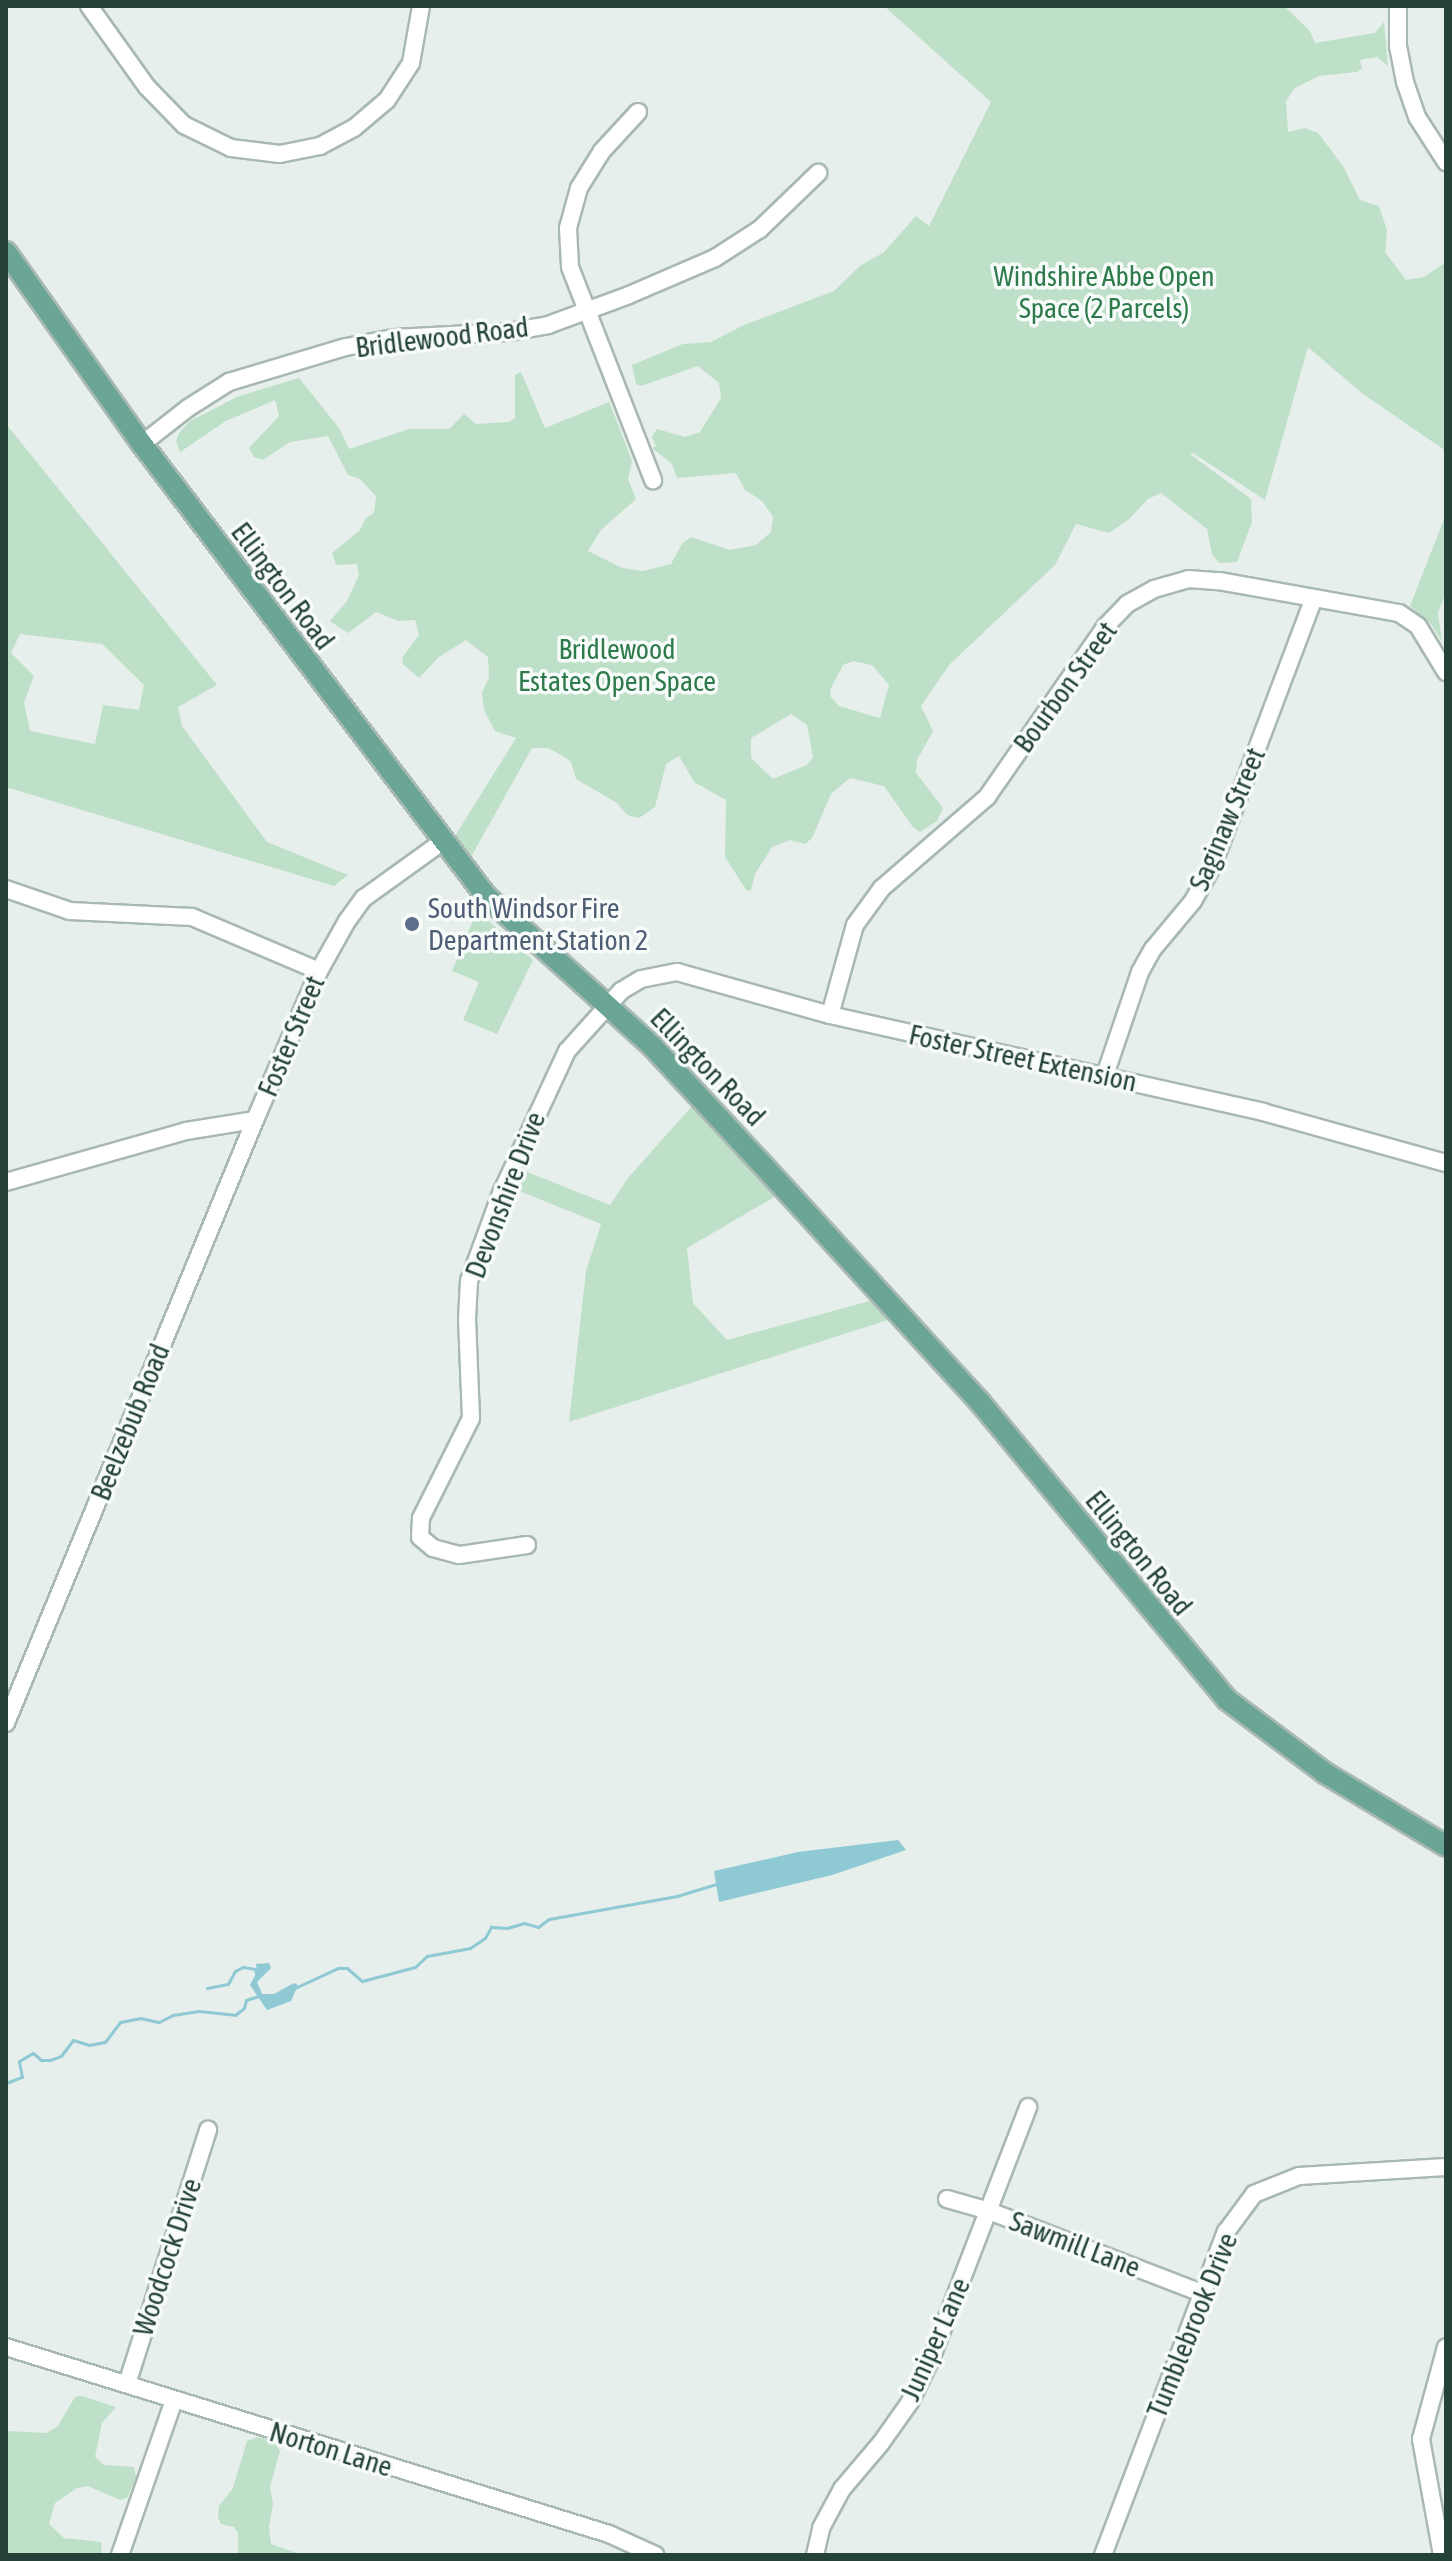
<!DOCTYPE html>
<html>
<head>
<meta charset="utf-8">
<style>
	body { margin:0 }
	#map { position:relative; width:1452px; height:2561px; overflow:hidden; background:#e6efeb; font-family:"Asap Condensed",sans-serif }
	div>[style] { position:absolute }
	[style*='--x'] { left:calc(var(--x)*1px); top:calc(var(--y)*1px); width:calc(var(--w)*1px); rotate:calc(var(--a)*1deg) }
	.green>* { inset:0; background:#bfe0c8 }
	.water>* { inset:0; background:#8ec9d4 }
	.stream>* { height:3px; margin:-1.5px; padding:0 1.5px; transform-origin:1.5px; border-radius:1.5px; background:#8ec9d4 }
	.roads { filter:drop-shadow(2px 0 #a8b8b2) drop-shadow(-2px 0 #a8b8b2) drop-shadow(0 2px #a8b8b2) drop-shadow(0 -2px #a8b8b2) }
	.minor>* { height:16px; margin:-8px; padding:0 8px; transform-origin:8px; border-radius:8px; background:#fff }
	.major>* { height:20px; margin:-10px; padding:0 10px; transform-origin:10px; border-radius:10px; background:#6aa596 }
	.dots>* { width:22px; height:22px; translate:-50% -50%; box-sizing:border-box; border:4px solid #f7fbf9; border-radius:50% }
	span { translate:-50% -50%; white-space:nowrap; text-align:center; line-height:1.15; -webkit-text-stroke:7px #f7fbf9; paint-order:stroke }
	.park-label { font-size:28px; color:#2d7a4b }
	.street-label { font-size:28px; color:#24423a }
	.service-label { font-size:28px; color:#4e5e75 }
	.left { translate:0 -50%; text-align:left }
	.frame { position:absolute; inset:0; border:8px solid #24423a; pointer-events:none }
</style>
</head>
<body>
<div id="map">
	<div class="green">
		<div style="clip-path:polygon(evenodd,884px 6px,1284px 6px,1310px 31px,1315px 43px,1375px 33px,1384px 22px,1388px 66px,1377px 57px,1360px 60px,1362px 68px,1357px 72px,1319px 76px,1295px 88px,1286px 101px,1288px 132px,1304px 128px,1318px 133px,1343px 166px,1360px 200px,1379px 206px,1387px 230px,1385px 252px,1406px 280px,1424px 277px,1446px 262px,1446px 451px,1363px 394px,1308px 347px,1265px 500px,1193px 453px,1190px 454px,1251px 499px,1252px 522px,1237px 562px,1219px 563px,1212px 554px,1207px 529px,1161px 493px,1148px 499px,1128px 520px,1109px 533px,1076px 524px,1055px 565px,949px 665px,921px 706px,933px 731px,917px 760px,916px 773px,943px 808px,937px 821px,920px 832px,912px 826px,884px 786px,850px 778px,831px 794px,812px 838px,805px 844px,790px 840px,772px 847px,755px 874px,751px 890px,747px 891px,725px 857px,726px 800px,694px 782px,679px 756px,666px 764px,655px 807px,639px 818px,627px 815px,617px 803px,576px 779px,571px 762px,563px 756px,548px 748px,532px 748px,471px 857px,455px 836px,516px 738px,495px 731px,484px 710px,482px 692px,489px 678px,488px 657px,466px 640px,439px 657px,419px 678px,403px 664px,402px 658px,419px 635px,415px 620px,398px 621px,376px 612px,348px 633px,330px 621px,347px 601px,359px 575px,357px 564px,336px 565px,332px 553px,360px 530px,366px 518px,374px 513px,376px 496px,360px 479px,348px 475px,328px 436px,290px 442px,263px 460px,254px 457px,249px 448px,279px 416px,275px 400px,226px 421px,180px 452px,176px 441px,179px 433px,190px 421px,239px 396px,299px 378px,339px 428px,349px 449px,409px 429px,449px 429px,464px 414px,476px 424px,509px 422px,515px 418px,515px 375px,521px 372px,545px 428px,609px 402px,618px 424px,632px 461px,628px 479px,636px 499px,601px 530px,588px 551px,622px 568px,643px 571px,671px 564px,682px 544px,691px 537px,730px 550px,756px 545px,771px 532px,773px 517px,762px 501px,745px 490px,736px 473px,677px 478px,672px 464px,652px 448px,656px 446px,652px 437px,657px 429px,685px 437px,700px 432px,721px 398px,719px 383px,698px 366px,641px 386px,636px 384px,632px 365px,683px 344px,711px 342px,744px 325px,834px 291px,861px 265px,883px 253px,916px 216px,929px 226px,991px 102px,884px 6px,853px 661px,872px 665px,889px 685px,880px 718px,839px 706px,831px 697px,830px 690px,843px 665px,853px 661px,884px 6px,791px 714px,807px 725px,813px 757px,807px 765px,773px 779px,751px 758px,751px 738px,791px 714px)"></div>
		<div style="clip-path:polygon(evenodd,6px 424px,217px 685px,178px 707px,182px 726px,267px 842px,348px 875px,334px 886px,6px 787px,6px 424px,20px 634px,102px 644px,144px 685px,139px 710px,103px 705px,95px 744px,30px 731px,24px 702px,34px 676px,11px 653px,20px 634px)"></div>
		<div style="clip-path:polygon(1446px 514px,1446px 592px,1438px 613px,1442px 641px,1431px 624px,1410px 606px)"></div>
		<div style="clip-path:polygon(477px 911px,533px 960px,497px 1034px,463px 1020px,479px 982px,452px 971px)"></div>
		<div style="clip-path:polygon(692px 1106px,776px 1196px,687px 1248px,693px 1303px,727px 1340px,873px 1300px,891px 1319px,569px 1422px,586px 1271px,601px 1224px,517px 1190px,525px 1171px,610px 1205px,628px 1178px)"></div>
		<div style="clip-path:polygon(82px 2396px,116px 2407px,102px 2423px,95px 2457px,104px 2465px,134px 2467px,136px 2478px,127px 2498px,120px 2500px,88px 2486px,77px 2488px,55px 2503px,49px 2524px,64px 2538px,101px 2542px,102px 2555px,6px 2555px,6px 2431px,46px 2433px,57px 2427px,75px 2397px)"></div>
		<div style="clip-path:polygon(258px 2437px,274px 2441px,280px 2451px,270px 2487px,273px 2504px,269px 2527px,271px 2544px,303px 2555px,238px 2555px,238px 2533px,234px 2527px,221px 2524px,218px 2517px,219px 2506px,233px 2488px,247px 2441px)"></div>
	</div>
	<div class="water">
		<div style="clip-path:polygon(898px 1840px,906px 1850px,832px 1875px,719px 1902px,714px 1871px,798px 1852px)"></div>
		<div style="clip-path:polygon(269px 1963px,271px 1968px,257px 1982px,262px 1994px,274px 1994px,294px 1983px,298px 1985px,291px 2001px,267px 2010px,250px 1985px,257px 1972px,256px 1964px)"></div>
	</div>
	<div class="stream">
		<div style="--x:207;--y:1988;--w:21;--a:-11"></div>
		<div style="--x:228;--y:1984;--w:15;--a:-62"></div>
		<div style="--x:235;--y:1971;--w:9;--a:-27"></div>
		<div style="--x:243;--y:1967;--w:12;--a:9"></div>
		<div style="--x:255;--y:1969;--w:7;--a:74"></div>
		<div style="--x:295;--y:1988;--w:47;--a:-24.9"></div>
		<div style="--x:338;--y:1968;--w:9;--a:0"></div>
		<div style="--x:347;--y:1968;--w:20;--a:41"></div>
		<div style="--x:362;--y:1981;--w:55;--a:-14.8"></div>
		<div style="--x:415;--y:1967;--w:16;--a:-43"></div>
		<div style="--x:427;--y:1956;--w:44;--a:-10.5"></div>
		<div style="--x:470;--y:1948;--w:18;--a:-34"></div>
		<div style="--x:485;--y:1938;--w:13;--a:-61"></div>
		<div style="--x:491;--y:1927;--w:16;--a:4"></div>
		<div style="--x:507;--y:1928;--w:18;--a:-16"></div>
		<div style="--x:524;--y:1923;--w:15;--a:16"></div>
		<div style="--x:538;--y:1927;--w:14;--a:-36"></div>
		<div style="--x:549;--y:1919;--w:130;--a:-10.2"></div>
		<div style="--x:677;--y:1896;--w:41;--a:-17.1"></div>
		<div style="--x:6;--y:2083;--w:17;--a:-21"></div>
		<div style="--x:22;--y:2077;--w:16;--a:-101"></div>
		<div style="--x:19;--y:2061;--w:16;--a:-30"></div>
		<div style="--x:33;--y:2053;--w:11;--a:41"></div>
		<div style="--x:41;--y:2060;--w:9;--a:0"></div>
		<div style="--x:50;--y:2060;--w:12;--a:-20"></div>
		<div style="--x:61;--y:2056;--w:20;--a:-53"></div>
		<div style="--x:73;--y:2040;--w:17;--a:17"></div>
		<div style="--x:89;--y:2045;--w:16;--a:-11"></div>
		<div style="--x:105;--y:2042;--w:25;--a:-53"></div>
		<div style="--x:120;--y:2022;--w:20;--a:-11"></div>
		<div style="--x:140;--y:2018;--w:19;--a:12"></div>
		<div style="--x:159;--y:2022;--w:16;--a:-27"></div>
		<div style="--x:173;--y:2015;--w:26;--a:-9"></div>
		<div style="--x:199;--y:2011;--w:36;--a:6"></div>
		<div style="--x:235;--y:2015;--w:11;--a:-38"></div>
		<div style="--x:244;--y:2008;--w:8;--a:-76"></div>
		<div style="--x:246;--y:2000;--w:16;--a:-18"></div>
	</div>
	<div class="roads">
		<div class="minor">
			<div style="--x:89;--y:6;--w:100;--a:54.4"></div>
			<div style="--x:147;--y:87;--w:53;--a:45.8"></div>
			<div style="--x:184;--y:125;--w:52;--a:26.1"></div>
			<div style="--x:231;--y:148;--w:49;--a:7"></div>
			<div style="--x:280;--y:154;--w:41;--a:-11.3"></div>
			<div style="--x:320;--y:146;--w:38;--a:-28"></div>
			<div style="--x:354;--y:128;--w:43;--a:-40.3"></div>
			<div style="--x:387;--y:100;--w:44;--a:-57"></div>
			<div style="--x:411;--y:63;--w:58;--a:-80"></div>
			<div style="--x:1398;--y:6;--w:40;--a:90"></div>
			<div style="--x:1398;--y:46;--w:37;--a:79"></div>
			<div style="--x:1405;--y:82;--w:37;--a:71"></div>
			<div style="--x:1417;--y:117;--w:54;--a:57.2"></div>
			<div style="--x:638;--y:112;--w:53;--a:132.7"></div>
			<div style="--x:602;--y:151;--w:44;--a:121.9"></div>
			<div style="--x:579;--y:188;--w:41;--a:105.4"></div>
			<div style="--x:568;--y:228;--w:39;--a:87"></div>
			<div style="--x:570;--y:267;--w:229;--a:68.7"></div>
			<div style="--x:142;--y:444;--w:58;--a:-38"></div>
			<div style="--x:188;--y:408;--w:49;--a:-32.4"></div>
			<div style="--x:229;--y:382;--w:122;--a:-16.7"></div>
			<div style="--x:346;--y:347;--w:49;--a:-10.6"></div>
			<div style="--x:394;--y:338;--w:115;--a:-3"></div>
			<div style="--x:509;--y:332;--w:40;--a:-10"></div>
			<div style="--x:548;--y:325;--w:86;--a:-20.3"></div>
			<div style="--x:629;--y:295;--w:94;--a:-23.3"></div>
			<div style="--x:715;--y:258;--w:54;--a:-32.8"></div>
			<div style="--x:760;--y:229;--w:81;--a:-44"></div>
			<div style="--x:6;--y:889;--w:68;--a:19"></div>
			<div style="--x:70;--y:911;--w:122;--a:2.8"></div>
			<div style="--x:192;--y:917;--w:138;--a:23"></div>
			<div style="--x:830;--y:1015;--w:93;--a:-74.5"></div>
			<div style="--x:855;--y:925;--w:46;--a:-53.9"></div>
			<div style="--x:882;--y:888;--w:139;--a:-40.9"></div>
			<div style="--x:987;--y:797;--w:207;--a:-55.2"></div>
			<div style="--x:1105;--y:627;--w:32;--a:-46"></div>
			<div style="--x:1127;--y:604;--w:31;--a:-29"></div>
			<div style="--x:1154;--y:589;--w:35;--a:-16"></div>
			<div style="--x:1188;--y:579;--w:31;--a:4"></div>
			<div style="--x:1219;--y:581;--w:183;--a:10.1"></div>
			<div style="--x:1399;--y:613;--w:23;--a:34"></div>
			<div style="--x:1418;--y:626;--w:54;--a:58.7"></div>
			<div style="--x:1105;--y:1075;--w:109;--a:-71.2"></div>
			<div style="--x:1140;--y:972;--w:26;--a:-61"></div>
			<div style="--x:1153;--y:949;--w:62;--a:-50.2"></div>
			<div style="--x:1193;--y:901;--w:41;--a:-60.9"></div>
			<div style="--x:1213;--y:865;--w:285;--a:-69.3"></div>
			<div style="--x:6;--y:1182;--w:187;--a:-15.8"></div>
			<div style="--x:186;--y:1131;--w:70;--a:-9.1"></div>
			<div style="--x:255;--y:1120;--w:162;--a:-66.8"></div>
			<div style="--x:319;--y:971;--w:57;--a:-60.8"></div>
			<div style="--x:347;--y:921;--w:29;--a:-54"></div>
			<div style="--x:364;--y:898;--w:96;--a:-35.7"></div>
			<div style="--x:527;--y:1545;--w:69;--a:171.6"></div>
			<div style="--x:459;--y:1555;--w:27;--a:-165"></div>
			<div style="--x:433;--y:1548;--w:17;--a:-140"></div>
			<div style="--x:420;--y:1537;--w:19;--a:-87"></div>
			<div style="--x:421;--y:1518;--w:112;--a:-63.4"></div>
			<div style="--x:471;--y:1418;--w:99;--a:-92.3"></div>
			<div style="--x:467;--y:1319;--w:38;--a:-87"></div>
			<div style="--x:469;--y:1281;--w:96;--a:-69.9"></div>
			<div style="--x:502;--y:1191;--w:154;--a:-65.1"></div>
			<div style="--x:567;--y:1051;--w:81;--a:-48"></div>
			<div style="--x:621;--y:991;--w:23;--a:-31"></div>
			<div style="--x:641;--y:979;--w:37;--a:-11"></div>
			<div style="--x:677;--y:972;--w:159;--a:15.7"></div>
			<div style="--x:830;--y:1015;--w:444;--a:12.6"></div>
			<div style="--x:1263;--y:1112;--w:190;--a:15.6"></div>
			<div style="--x:6;--y:1723;--w:652;--a:-67.56"></div>
			<div style="--x:947;--y:2199;--w:44;--a:15.9"></div>
			<div style="--x:989;--y:2211;--w:227;--a:21.1"></div>
			<div style="--x:6;--y:2347;--w:631;--a:17.23"></div>
			<div style="--x:609;--y:2534;--w:51;--a:24.5"></div>
			<div style="--x:127;--y:2384;--w:267;--a:-72.3"></div>
			<div style="--x:120;--y:2555;--w:164;--a:-70.8"></div>
			<div style="--x:815;--y:2555;--w:28;--a:-77"></div>
			<div style="--x:821;--y:2528;--w:44;--a:-61.7"></div>
			<div style="--x:842;--y:2489;--w:60;--a:-49.7"></div>
			<div style="--x:881;--y:2443;--w:50;--a:-54.7"></div>
			<div style="--x:910;--y:2402;--w:48;--a:-64"></div>
			<div style="--x:931;--y:2359;--w:270;--a:-68.9"></div>
			<div style="--x:1103;--y:2555;--w:346;--a:-69.2"></div>
			<div style="--x:1226;--y:2232;--w:47;--a:-53.6"></div>
			<div style="--x:1254;--y:2194;--w:48;--a:-21.8"></div>
			<div style="--x:1299;--y:2176;--w:147;--a:-3.5"></div>
			<div style="--x:1442;--y:2555;--w:118;--a:-100.3"></div>
			<div style="--x:1421;--y:2439;--w:95;--a:-74.8"></div>
		</div>
		<div class="major">
			<div style="--x:6;--y:252;--w:235;--a:54.7"></div>
			<div style="--x:142;--y:444;--w:568;--a:52.73"></div>
			<div style="--x:486;--y:896;--w:224;--a:42.1"></div>
			<div style="--x:652;--y:1046;--w:157;--a:47.1"></div>
			<div style="--x:759;--y:1161;--w:326;--a:47.5"></div>
			<div style="--x:979;--y:1401;--w:387;--a:50.3"></div>
			<div style="--x:1226;--y:1699;--w:124;--a:36.8"></div>
			<div style="--x:1325;--y:1773;--w:141;--a:31.1"></div>
		</div>
	</div>
	<div class="dots">
		<div style="left:412px;top:924px;background:#5c6f8a"></div>
	</div>
	<div class="park-label">
		<span style="left:1104px;top:292px">Windshire Abbe Open<br>Space (2 Parcels)</span>
		<span style="left:617px;top:665px">Bridlewood<br>Estates Open Space</span>
	</div>
	<div class="street-label">
		<span style="left:442px;top:337px;rotate:-7deg">Bridlewood Road</span>
		<span style="left:283px;top:586px;rotate:53deg">Ellington Road</span>
		<span style="left:1065px;top:687px;rotate:-54deg">Bourbon Street</span>
		<span style="left:1227px;top:819px;rotate:-67deg">Saginaw Street</span>
		<span style="left:291px;top:1036px;rotate:-67deg">Foster Street</span>
		<span style="left:1023px;top:1058px;rotate:12deg">Foster Street Extension</span>
		<span style="left:708px;top:1067px;rotate:46deg">Ellington Road</span>
		<span style="left:505px;top:1195px;rotate:-69deg">Devonshire Drive</span>
		<span style="left:130px;top:1422px;rotate:-68deg">Beelzebub Road</span>
		<span style="left:1139px;top:1553px;rotate:51deg">Ellington Road</span>
		<span style="left:1075px;top:2244px;rotate:21deg">Sawmill Lane</span>
		<span style="left:167px;top:2257px;rotate:-72deg">Woodcock Drive</span>
		<span style="left:1192px;top:2325px;rotate:-68deg">Tumblebrook Drive</span>
		<span style="left:935px;top:2339px;rotate:-66deg">Juniper Lane</span>
		<span style="left:331px;top:2449px;rotate:17deg">Norton Lane</span>
	</div>
	<div class="service-label">
		<span class="left" style="left:428px;top:924px">South Windsor Fire<br>Department Station 2</span>
	</div>
	<div class="frame"></div>
</div>
</body>
</html>
